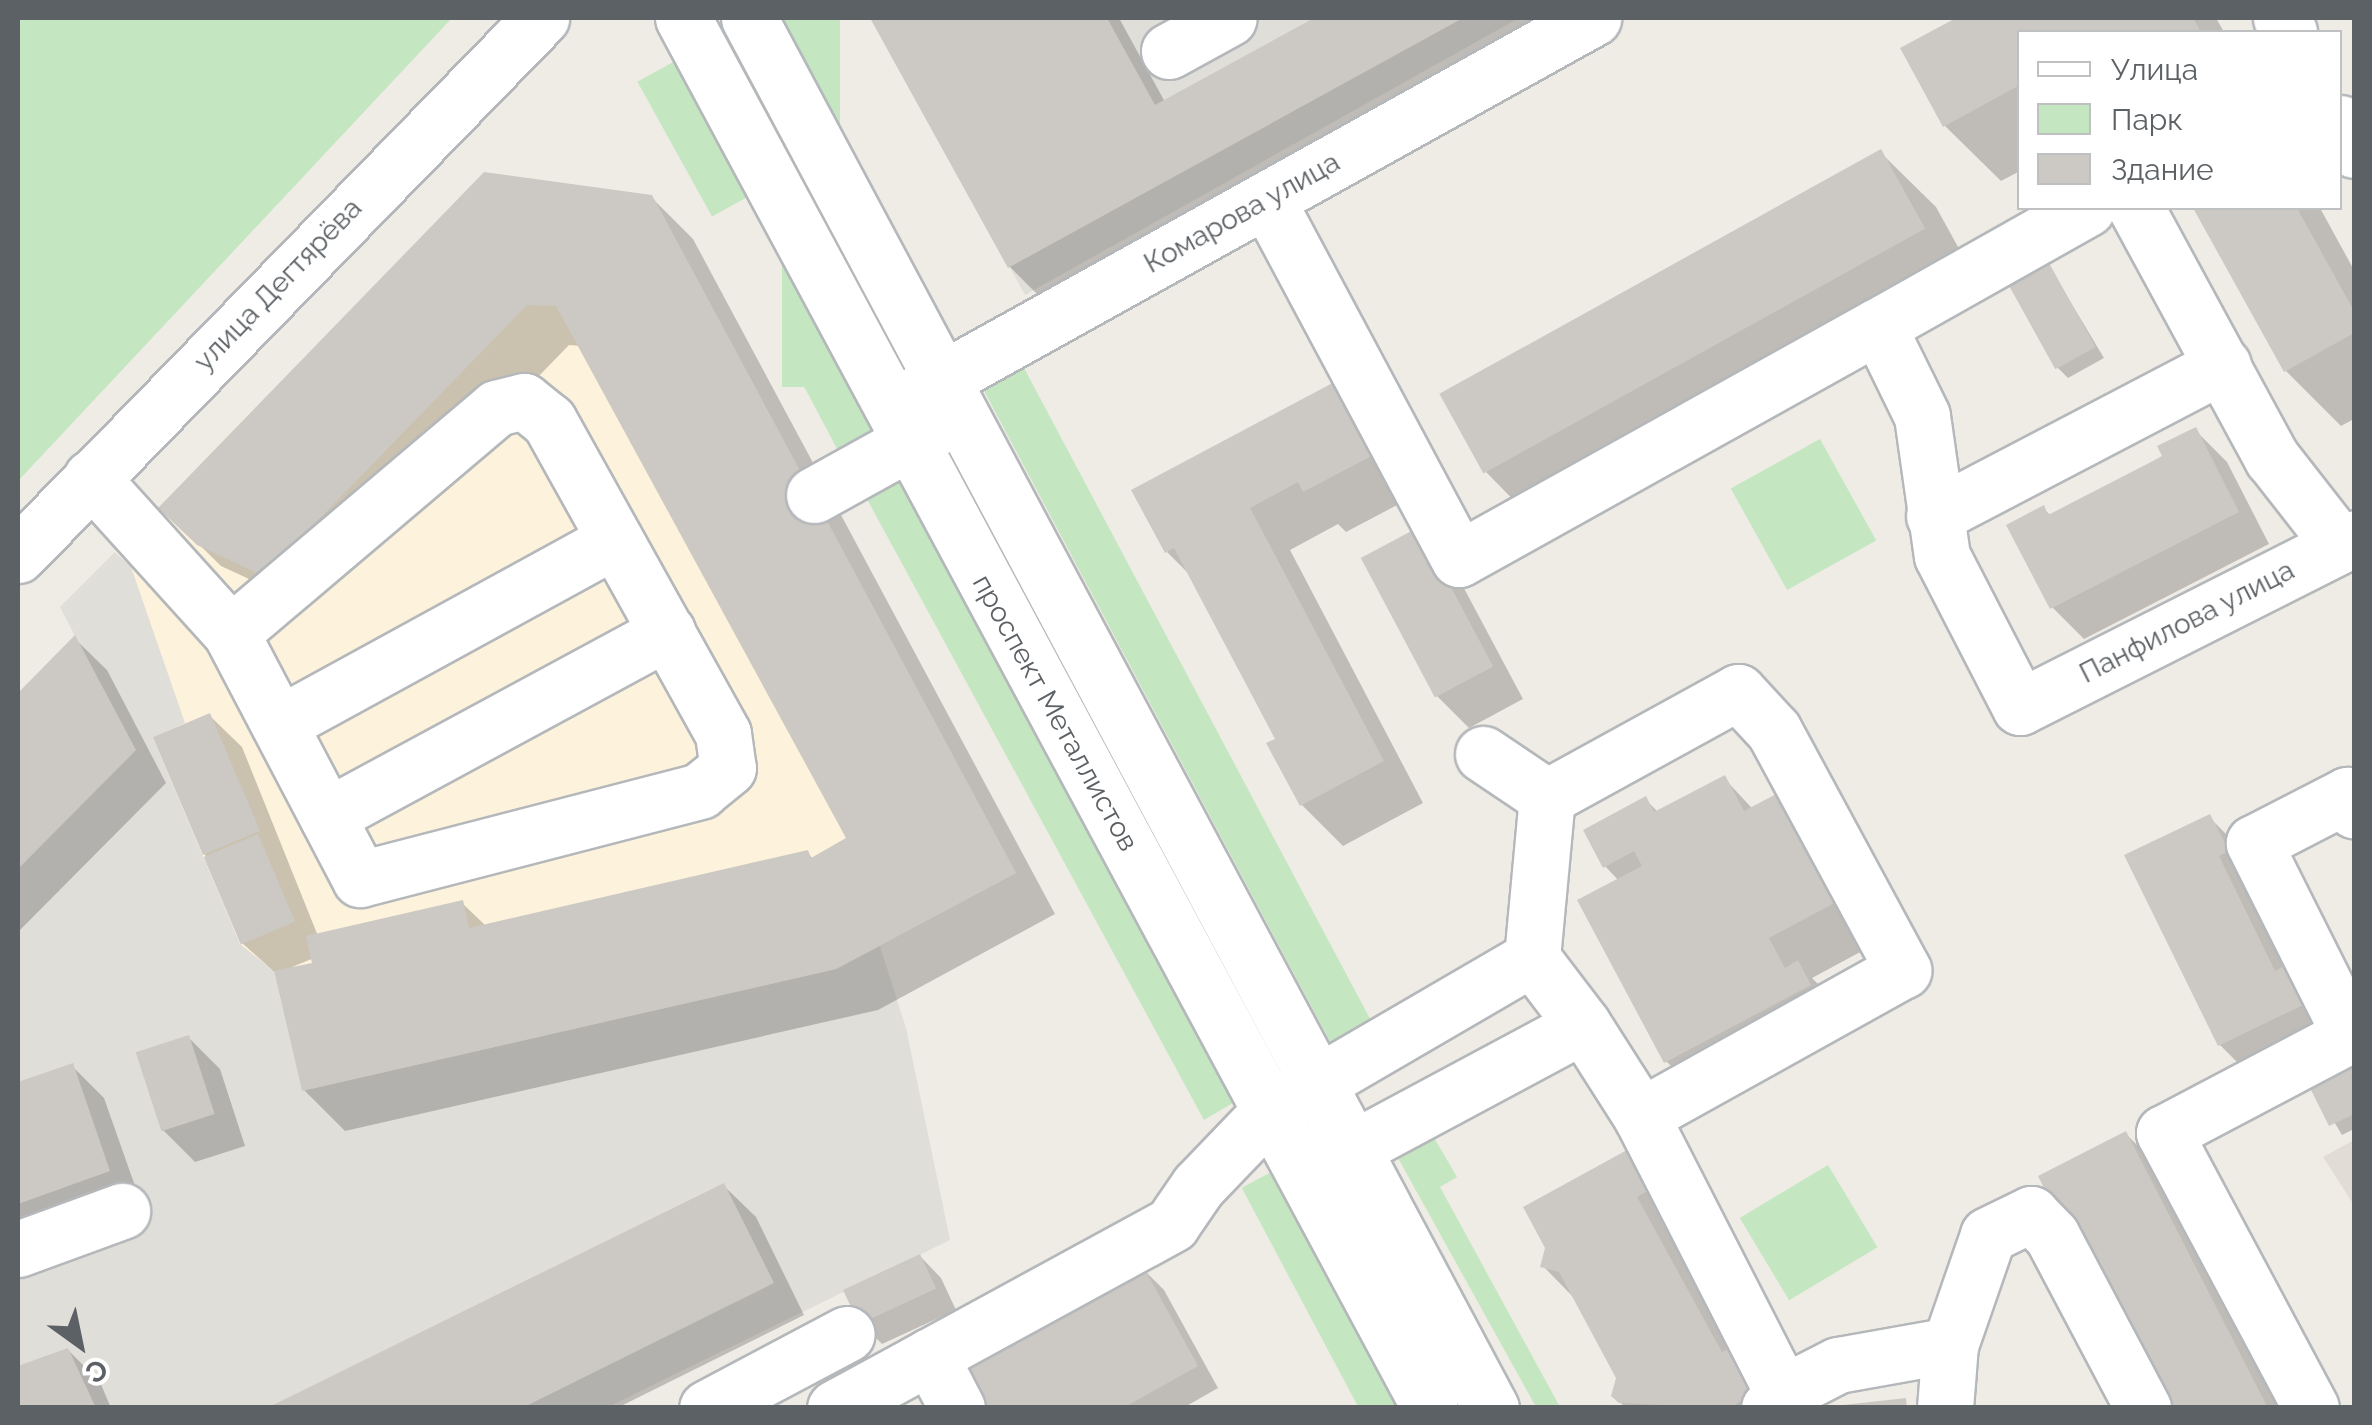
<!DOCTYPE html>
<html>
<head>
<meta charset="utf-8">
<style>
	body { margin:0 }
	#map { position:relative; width:2372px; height:1425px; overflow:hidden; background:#efece5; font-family:Raleway,sans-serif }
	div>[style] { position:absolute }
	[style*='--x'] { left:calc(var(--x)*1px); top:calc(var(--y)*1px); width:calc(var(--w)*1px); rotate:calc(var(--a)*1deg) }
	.commercial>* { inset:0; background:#fdf2db }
	.industrial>* { inset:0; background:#e0ded9 }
	.education>* { inset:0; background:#e1ddd6 }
	.green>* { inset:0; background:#c4e6c1; transform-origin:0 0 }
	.shadow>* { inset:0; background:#0003 }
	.building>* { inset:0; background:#ccc9c4; transform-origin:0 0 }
	.roads { filter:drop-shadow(2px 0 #b5b8bb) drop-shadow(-2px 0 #b5b8bb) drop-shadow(0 2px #b5b8bb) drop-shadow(0 -2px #b5b8bb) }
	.minor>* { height:55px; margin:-27.5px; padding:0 27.5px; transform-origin:27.5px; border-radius:27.5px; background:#fff }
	span { translate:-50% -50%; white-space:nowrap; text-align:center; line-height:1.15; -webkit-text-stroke:10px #fff; paint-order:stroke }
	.street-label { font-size:28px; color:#5c6165 }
	.frame { position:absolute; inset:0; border:20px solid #5c6165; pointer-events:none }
	.legend { position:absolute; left:2017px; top:30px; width:325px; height:180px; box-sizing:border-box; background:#fff; border:2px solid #bec0c1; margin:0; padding:12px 18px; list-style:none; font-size:30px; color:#5c6165 }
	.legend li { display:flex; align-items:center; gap:20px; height:50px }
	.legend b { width:50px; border:2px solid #bec0c1 }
	.north { position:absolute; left:30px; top:1295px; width:100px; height:100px; -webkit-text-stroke:8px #fff; paint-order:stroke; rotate:147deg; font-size:28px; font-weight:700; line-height:40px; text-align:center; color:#5c6165 }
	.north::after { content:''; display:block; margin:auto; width:35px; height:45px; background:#5c6165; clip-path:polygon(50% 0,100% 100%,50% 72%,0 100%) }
</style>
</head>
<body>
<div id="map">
	<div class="commercial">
		<div style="clip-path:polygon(484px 172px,652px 195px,1016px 873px,836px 969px,302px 1091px,274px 971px,240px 945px,153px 737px,184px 722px,131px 567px,115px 552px)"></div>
	</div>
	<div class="industrial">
		<div style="clip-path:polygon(872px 18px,1519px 18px,1025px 295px)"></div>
		<div style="clip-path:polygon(115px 552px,131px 567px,185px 723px,153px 738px,240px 944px,274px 971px,302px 1091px,836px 969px,880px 946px,906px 1028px,950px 1240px,608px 1407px,18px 1408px,18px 693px,75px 636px,60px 607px)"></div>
	</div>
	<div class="education">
		<div style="clip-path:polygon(2354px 1140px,2354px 1205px,2323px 1157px)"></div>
	</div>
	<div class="green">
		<div style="clip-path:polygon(18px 18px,452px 18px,18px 481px)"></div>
		<div style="left:782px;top:18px;width:58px;height:369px"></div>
		<div style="left:675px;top:61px;width:154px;height:43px;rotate:61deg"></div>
		<div style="left:846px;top:361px;width:84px;height:49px;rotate:62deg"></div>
		<div style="left:1024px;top:368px;width:742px;height:46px;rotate:62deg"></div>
		<div style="left:1820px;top:439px;width:116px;height:102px;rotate:61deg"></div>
		<div style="clip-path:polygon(902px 466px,1238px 1100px,1204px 1120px,861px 488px)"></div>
		<div style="clip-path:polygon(1429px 1129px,1457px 1177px,1440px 1187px,1560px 1407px,1536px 1407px,1393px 1149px)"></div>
		<div style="left:1828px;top:1165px;width:96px;height:103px;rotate:59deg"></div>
		<div style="left:1277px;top:1169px;width:270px;height:40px;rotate:62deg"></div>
	</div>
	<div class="shadow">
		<div style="clip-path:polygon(873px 18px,1119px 18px,1165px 102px,1319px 18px,1552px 18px,1042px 299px,1010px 267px)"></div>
		<div style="clip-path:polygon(1961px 18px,2216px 18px,2224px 32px,2020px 32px,2020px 171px,2001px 181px,1945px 126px,1903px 49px)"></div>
		<div style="clip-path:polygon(1880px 152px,1936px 207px,1979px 285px,1541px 528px,1486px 472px)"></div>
		<div style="clip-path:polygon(evenodd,651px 197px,693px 239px,1055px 914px,878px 1010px,345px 1131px,304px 1090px,277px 974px,242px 943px,156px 738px,210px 716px,242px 747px,318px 936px,462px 903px,486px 926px,808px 853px,813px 859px,850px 839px,581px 346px,569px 345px,356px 564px,336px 545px,286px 596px,221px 566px,162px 508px,651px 197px,314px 958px,315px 965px,292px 967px,314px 958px)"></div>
		<div style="clip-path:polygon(2196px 208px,2320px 208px,2354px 270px,2354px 419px,2341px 426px,2286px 371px)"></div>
		<div style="clip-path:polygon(2049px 266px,2104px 358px,2068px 378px,2058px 368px)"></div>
		<div style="clip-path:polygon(1339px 382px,1418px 494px,1346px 532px,1338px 524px,1290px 550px,1423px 803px,1343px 846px,1302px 805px,1279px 740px,1192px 577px,1167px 552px)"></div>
		<div style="clip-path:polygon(2195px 430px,2227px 462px,2269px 544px,2084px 639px,2052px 607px,2043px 508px,2051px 516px,2166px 457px)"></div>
		<div style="clip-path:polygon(1364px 559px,1450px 562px,1523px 699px,1469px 728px,1437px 696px)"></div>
		<div style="clip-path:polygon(75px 639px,107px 670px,166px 783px,18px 932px,18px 697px)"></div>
		<div style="clip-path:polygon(1724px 778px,1877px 943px,1812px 978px,1838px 1004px,1707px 1102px,1666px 1061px,1619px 881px,1605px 866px,1645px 799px,1659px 813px)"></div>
		<div style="clip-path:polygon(2209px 817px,2241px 849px,2333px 1037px,2252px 1077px,2220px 1045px)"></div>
		<div style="clip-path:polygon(188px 1037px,220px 1069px,245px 1146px,195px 1162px,163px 1130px)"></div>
		<div style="clip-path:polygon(2354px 1064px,2354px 1129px,2342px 1135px,2312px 1085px)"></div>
		<div style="clip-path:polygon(72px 1066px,104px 1098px,141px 1203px,18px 1247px,18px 1085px)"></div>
		<div style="clip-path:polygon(2126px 1134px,2167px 1175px,2286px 1408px,2165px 1408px)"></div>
		<div style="clip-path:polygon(1627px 1153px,1682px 1209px,1791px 1408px,1626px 1408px,1613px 1395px,1619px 1377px,1577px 1301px,1543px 1266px)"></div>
		<div style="clip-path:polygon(724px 1186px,756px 1217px,804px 1315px,617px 1408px,272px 1408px)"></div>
		<div style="clip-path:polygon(920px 1256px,941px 1278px,956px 1310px,882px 1344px,861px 1323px)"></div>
		<div style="clip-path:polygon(1143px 1269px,1164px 1290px,1218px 1388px,1183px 1408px,989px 1408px)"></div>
		<div style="clip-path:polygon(68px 1350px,100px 1382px,111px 1408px,18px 1408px,18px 1369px)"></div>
	</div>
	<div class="building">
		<div style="clip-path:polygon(870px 18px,1107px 18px,1155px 105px,1314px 18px,1463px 18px,1008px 268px)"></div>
		<div style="clip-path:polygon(1956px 18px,2193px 18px,2201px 32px,2020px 32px,2020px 85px,1943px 127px,1900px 48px)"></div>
		<div style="left:1881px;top:149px;width:91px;height:505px;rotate:61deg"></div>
		<div style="clip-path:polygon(484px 172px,652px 195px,1016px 873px,836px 969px,302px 1091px,274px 971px,312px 963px,306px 936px,463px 900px,469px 928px,808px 850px,811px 858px,846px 838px,556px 306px,527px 305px,264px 576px,197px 545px,158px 508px)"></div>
		<div style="clip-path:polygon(2193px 208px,2297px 208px,2354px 311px,2354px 333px,2284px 372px)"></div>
		<div style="left:2049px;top:263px;width:96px;height:46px;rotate:61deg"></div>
		<div style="clip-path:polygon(1340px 379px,1379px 452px,1303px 492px,1298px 482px,1250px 508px,1384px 761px,1300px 806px,1266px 743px,1275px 739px,1174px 548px,1165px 553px,1131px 490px)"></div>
		<div style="clip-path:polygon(2196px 427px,2239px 512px,2050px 609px,2006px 525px,2044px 505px,2048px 515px,2149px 463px,2162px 456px,2157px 446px)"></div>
		<div style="left:1419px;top:527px;width:158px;height:66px;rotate:62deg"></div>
		<div style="clip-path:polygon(75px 635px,136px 750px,18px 869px,18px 693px)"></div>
		<div style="left:210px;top:713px;width:128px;height:62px;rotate:67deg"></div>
		<div style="clip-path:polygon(1725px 775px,1744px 811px,1780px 792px,1838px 901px,1769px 938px,1785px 968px,1798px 960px,1811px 985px,1664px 1063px,1577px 900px,1642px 866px,1634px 851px,1603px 868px,1583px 830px,1646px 796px,1654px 812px)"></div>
		<div style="clip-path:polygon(2210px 814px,2229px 851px,2219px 856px,2275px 971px,2284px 966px,2303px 1005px,2218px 1046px,2124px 855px)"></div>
		<div style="left:258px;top:834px;width:95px;height:59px;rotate:67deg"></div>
		<div style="left:189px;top:1035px;width:83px;height:56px;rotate:72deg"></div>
		<div style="clip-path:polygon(2354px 1061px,2354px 1114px,2329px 1126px,2308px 1084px)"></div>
		<div style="clip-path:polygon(73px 1063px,110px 1171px,18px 1204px,18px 1082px)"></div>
		<div style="clip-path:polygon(2126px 1131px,2268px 1408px,2162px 1408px,2069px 1238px,2038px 1176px)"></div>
		<div style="clip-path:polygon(1627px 1150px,1649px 1190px,1637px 1197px,1712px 1334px,1722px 1352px,1734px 1345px,1759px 1391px,1729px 1408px,1619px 1403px,1611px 1396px,1616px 1378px,1559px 1272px,1540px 1267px,1545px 1248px,1523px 1207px)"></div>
		<div style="clip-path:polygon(724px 1183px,774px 1283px,522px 1408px,267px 1408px)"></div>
		<div style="left:920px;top:1254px;width:38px;height:85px;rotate:65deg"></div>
		<div style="clip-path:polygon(1143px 1266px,1198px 1366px,1123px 1408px,986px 1408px,963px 1365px)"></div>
		<div style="clip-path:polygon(68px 1348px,96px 1408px,18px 1408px,18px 1366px)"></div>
		<div style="clip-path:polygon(1906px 1398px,1907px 1408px,1844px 1408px,1843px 1405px)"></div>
	</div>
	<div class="roads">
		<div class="minor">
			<div style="--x:683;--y:18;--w:1578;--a:61.75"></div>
			<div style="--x:749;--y:18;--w:1576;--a:61.91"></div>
			<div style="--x:2281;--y:18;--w:16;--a:60"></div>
			<div style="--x:1169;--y:51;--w:68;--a:-28.8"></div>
			<div style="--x:2340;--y:123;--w:30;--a:63"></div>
			<div style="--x:1267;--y:200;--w:407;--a:61.9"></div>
			<div style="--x:1459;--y:559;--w:479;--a:-29.1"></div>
			<div style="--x:1878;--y:326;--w:100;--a:63.9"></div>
			<div style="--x:1922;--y:416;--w:141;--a:81.9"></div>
			<div style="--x:1942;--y:556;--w:170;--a:62.7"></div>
			<div style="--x:2020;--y:707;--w:374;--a:-26.8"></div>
			<div style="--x:2136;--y:208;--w:285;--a:61.5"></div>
			<div style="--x:2272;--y:458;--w:110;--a:52"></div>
			<div style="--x:1878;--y:326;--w:240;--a:-29.4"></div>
			<div style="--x:914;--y:395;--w:777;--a:-29.04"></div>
			<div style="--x:91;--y:478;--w:209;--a:47.9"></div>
			<div style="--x:231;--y:633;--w:348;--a:-40.3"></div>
			<div style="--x:496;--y:408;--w:29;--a:-14"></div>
			<div style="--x:524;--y:401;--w:32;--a:39"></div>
			<div style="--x:549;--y:421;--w:358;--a:60.9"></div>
			<div style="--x:723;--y:734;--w:34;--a:82"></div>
			<div style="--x:728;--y:768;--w:36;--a:141"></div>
			<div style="--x:700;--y:791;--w:351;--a:165.5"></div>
			<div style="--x:360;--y:879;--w:278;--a:-117.7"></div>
			<div style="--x:814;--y:495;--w:146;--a:-29"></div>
			<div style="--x:1934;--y:516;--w:326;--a:-27.6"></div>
			<div style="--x:18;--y:555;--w:750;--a:-45.76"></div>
			<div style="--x:279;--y:724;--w:383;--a:-28.7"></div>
			<div style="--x:1483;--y:754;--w:77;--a:33.9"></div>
			<div style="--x:327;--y:816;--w:387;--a:-28.4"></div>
			<div style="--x:1583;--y:1025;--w:84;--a:-127.3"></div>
			<div style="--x:1532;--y:958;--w:162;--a:-84.7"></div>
			<div style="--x:1547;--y:797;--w:218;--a:-28.8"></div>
			<div style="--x:1738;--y:692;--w:53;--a:47.3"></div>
			<div style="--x:1774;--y:731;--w:272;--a:61.6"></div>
			<div style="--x:1903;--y:970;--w:300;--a:150.9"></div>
			<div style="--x:2350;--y:1035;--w:215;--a:-116.6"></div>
			<div style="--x:2254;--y:843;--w:105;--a:-27.3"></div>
			<div style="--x:2347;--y:795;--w:17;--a:65"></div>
			<div style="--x:1352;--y:1149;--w:262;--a:-28.2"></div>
			<div style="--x:1583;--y:1025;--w:108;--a:57.5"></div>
			<div style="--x:1641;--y:1116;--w:311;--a:62.9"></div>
			<div style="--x:18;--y:1249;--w:111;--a:-20.1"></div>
			<div style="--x:930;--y:1356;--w:59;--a:62.6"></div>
			<div style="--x:707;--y:1408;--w:158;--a:-27.9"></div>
			<div style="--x:835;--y:1408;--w:384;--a:-28.6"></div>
			<div style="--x:1172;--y:1224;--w:46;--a:-55.6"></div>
			<div style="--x:1198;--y:1186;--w:105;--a:-46.2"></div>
			<div style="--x:1271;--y:1110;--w:302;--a:-30.2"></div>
			<div style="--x:1769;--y:1408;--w:21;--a:-47"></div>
			<div style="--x:1783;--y:1393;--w:62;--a:-27"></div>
			<div style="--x:1838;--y:1365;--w:114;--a:-10.1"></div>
			<div style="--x:1950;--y:1345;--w:116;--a:-70.9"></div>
			<div style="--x:1988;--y:1235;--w:48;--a:-26"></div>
			<div style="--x:2031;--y:1214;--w:30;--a:46"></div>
			<div style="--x:2052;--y:1236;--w:195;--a:62.1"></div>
			<div style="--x:1945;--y:1408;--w:63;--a:-85.5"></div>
			<div style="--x:2311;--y:1408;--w:312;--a:-118.1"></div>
			<div style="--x:2164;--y:1133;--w:215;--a:-27.8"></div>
		</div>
	</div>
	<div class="street-label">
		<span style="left:1242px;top:213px;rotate:-29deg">Комарова улица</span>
		<span style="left:278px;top:285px;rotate:-46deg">улица Дегтярёва</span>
		<span style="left:2187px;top:622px;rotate:-27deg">Панфилова улица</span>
		<span style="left:1055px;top:713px;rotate:61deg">проспект Металлистов</span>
	</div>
	<div class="frame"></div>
	<ul class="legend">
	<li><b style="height:12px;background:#fff"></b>Улица</li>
	<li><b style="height:28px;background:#c4e6c1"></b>Парк</li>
	<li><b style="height:28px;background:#ccc9c4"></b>Здание</li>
	</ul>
	<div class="north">С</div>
</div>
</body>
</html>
